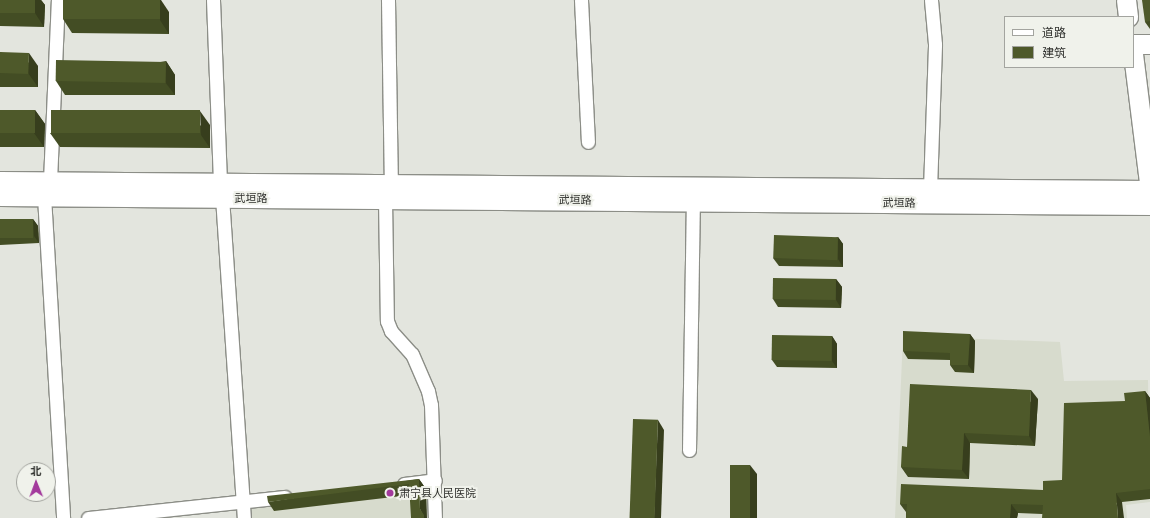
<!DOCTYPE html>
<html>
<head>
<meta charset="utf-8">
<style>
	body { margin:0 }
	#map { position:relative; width:1150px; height:518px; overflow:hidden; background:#e3e5de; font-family:"Archivo Narrow","Noto Sans SC",sans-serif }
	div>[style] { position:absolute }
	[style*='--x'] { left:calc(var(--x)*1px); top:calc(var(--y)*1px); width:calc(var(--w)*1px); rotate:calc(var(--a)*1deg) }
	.built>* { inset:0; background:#d7dbcd }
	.roads { filter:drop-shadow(1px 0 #8c8e87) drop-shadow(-1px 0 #8c8e87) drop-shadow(0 1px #8c8e87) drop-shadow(0 -1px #8c8e87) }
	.street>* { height:13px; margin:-6.5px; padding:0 6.5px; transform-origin:6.5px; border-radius:6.5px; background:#fff }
	.secondary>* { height:19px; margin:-9.5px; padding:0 9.5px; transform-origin:9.5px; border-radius:9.5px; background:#fff }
	.wall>* { inset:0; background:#434d24 }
	.shaded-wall>* { inset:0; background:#373e1d }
	.building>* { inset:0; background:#4e592a; transform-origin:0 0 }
	.dots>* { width:11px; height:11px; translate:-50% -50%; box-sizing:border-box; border:2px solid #f0f2eb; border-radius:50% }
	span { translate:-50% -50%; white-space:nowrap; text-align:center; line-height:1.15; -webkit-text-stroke:4px #f0f2eb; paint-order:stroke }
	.street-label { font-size:11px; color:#2f302d }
	.poi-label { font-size:11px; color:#2f302d }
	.left { translate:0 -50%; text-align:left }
	.legend { position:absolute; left:1004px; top:16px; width:130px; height:52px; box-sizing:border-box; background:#f0f2eb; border:1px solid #a3a49f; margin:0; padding:5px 7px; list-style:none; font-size:12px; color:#2f302d }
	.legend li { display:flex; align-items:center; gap:8px; height:20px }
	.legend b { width:20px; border:1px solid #a3a49f }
	.north { position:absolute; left:16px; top:462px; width:40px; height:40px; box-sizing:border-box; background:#f0f2eb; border:1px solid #a3a49f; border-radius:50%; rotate:359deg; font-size:11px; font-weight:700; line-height:16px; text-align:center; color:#2f302d }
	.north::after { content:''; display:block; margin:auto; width:14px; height:18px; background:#a33a9c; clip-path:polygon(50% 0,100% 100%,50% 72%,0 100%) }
</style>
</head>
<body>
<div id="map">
	<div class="built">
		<div style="clip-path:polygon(903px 336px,1060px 342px,1064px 381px,1148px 380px,1150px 502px,1126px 505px,1127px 518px,895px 518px)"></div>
		<div style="clip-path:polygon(429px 484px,431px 518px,252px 518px,251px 505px)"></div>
	</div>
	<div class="roads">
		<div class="street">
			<div style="--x:213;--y:0;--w:182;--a:87.8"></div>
			<div style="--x:388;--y:0;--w:184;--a:89.1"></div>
			<div style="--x:581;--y:0;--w:142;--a:87.2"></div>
			<div style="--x:50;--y:181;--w:181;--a:-87.5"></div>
			<div style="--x:930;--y:189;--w:145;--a:-88"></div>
			<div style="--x:935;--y:44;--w:44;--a:-95.2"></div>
			<div style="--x:44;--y:196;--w:323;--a:86.6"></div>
			<div style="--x:222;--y:197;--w:322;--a:86.1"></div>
			<div style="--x:385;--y:199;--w:122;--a:89.1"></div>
			<div style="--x:387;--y:321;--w:11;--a:68"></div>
			<div style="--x:391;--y:331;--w:31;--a:48"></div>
			<div style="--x:412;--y:354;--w:40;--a:66.6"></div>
			<div style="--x:428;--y:391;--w:14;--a:78"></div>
			<div style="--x:431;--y:405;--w:113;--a:88"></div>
			<div style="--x:689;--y:450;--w:249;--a:-89.1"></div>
			<div style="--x:404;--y:484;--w:31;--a:-7"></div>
			<div style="--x:88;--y:518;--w:198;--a:-6.1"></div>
		</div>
		<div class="secondary">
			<div style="--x:1126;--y:0;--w:17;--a:83"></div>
			<div style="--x:1133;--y:44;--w:17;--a:0"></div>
			<div style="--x:1133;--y:54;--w:137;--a:82.9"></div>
			<div style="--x:0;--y:181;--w:1150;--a:0.45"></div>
			<div style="--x:0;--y:196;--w:1150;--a:0.45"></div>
		</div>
	</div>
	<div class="wall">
		<div style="clip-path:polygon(0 0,41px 0,45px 5px,44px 27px,0 26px)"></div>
		<div style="clip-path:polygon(1150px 0,1150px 29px,1145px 22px)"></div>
		<div style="clip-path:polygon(169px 12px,169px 34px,72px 33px,63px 19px)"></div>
		<div style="clip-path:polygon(0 52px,38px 66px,38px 87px,0 87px)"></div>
		<div style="clip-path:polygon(166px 61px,175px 75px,175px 95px,65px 95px,56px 81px)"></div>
		<div style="clip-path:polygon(0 110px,35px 110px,45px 124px,44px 147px,0 147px)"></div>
		<div style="clip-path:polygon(210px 125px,210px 148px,60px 147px,50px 133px)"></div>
		<div style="clip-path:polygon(0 219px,33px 219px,38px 226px,39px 243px,0 245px)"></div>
		<div style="clip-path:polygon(838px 237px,843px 244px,843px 267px,779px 266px,773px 258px)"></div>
		<div style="clip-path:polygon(836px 279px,842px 287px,841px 308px,778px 307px,773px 299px)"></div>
		<div style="clip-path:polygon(970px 334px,975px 341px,974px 373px,955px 372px,950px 365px,950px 360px,908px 359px,903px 351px)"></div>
		<div style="clip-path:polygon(832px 336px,837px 344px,837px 368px,777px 367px,772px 360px)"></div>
		<div style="clip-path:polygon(1145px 391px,1150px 398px,1150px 499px,1122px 502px,1042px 514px,1018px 513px,1017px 518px,906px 518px,906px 512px,900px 504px,1043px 490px,1062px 480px,1125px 401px)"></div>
		<div style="clip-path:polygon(1038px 399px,1035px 446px,970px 443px,969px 479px,908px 477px,901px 467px,907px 447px)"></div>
		<div style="clip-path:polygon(419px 479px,426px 489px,410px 495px,274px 511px,268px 502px)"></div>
	</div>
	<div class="shaded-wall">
		<div style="clip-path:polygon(35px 0,41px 0,45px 5px,44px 27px,35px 13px)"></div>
		<div style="clip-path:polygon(160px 0,161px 0,169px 12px,169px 34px,160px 20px)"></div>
		<div style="clip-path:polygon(29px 53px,38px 66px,38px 87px,28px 73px)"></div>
		<div style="clip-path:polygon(166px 61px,175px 75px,175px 95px,165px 82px)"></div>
		<div style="clip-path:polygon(35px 110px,45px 124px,44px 147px,34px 133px)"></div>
		<div style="clip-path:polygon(200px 111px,210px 125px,210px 148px,201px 135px)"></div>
		<div style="clip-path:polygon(33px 219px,38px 226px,39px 243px,34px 236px)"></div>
		<div style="clip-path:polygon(838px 237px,843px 244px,843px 267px,838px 259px)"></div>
		<div style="clip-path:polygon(836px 279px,842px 287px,841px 308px,836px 300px)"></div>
		<div style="clip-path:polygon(970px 334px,975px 341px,974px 373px,968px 365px)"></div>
		<div style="clip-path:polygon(832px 336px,837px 344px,837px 368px,832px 361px)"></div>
		<div style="clip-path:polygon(1031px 390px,1038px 399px,1035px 446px,1029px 436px)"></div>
		<div style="clip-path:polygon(1145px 391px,1150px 398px,1150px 437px)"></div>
		<div style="clip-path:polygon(658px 420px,664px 430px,661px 518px,654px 518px)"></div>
		<div style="clip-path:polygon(964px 433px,970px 443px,969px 479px,962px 470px)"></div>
		<div style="clip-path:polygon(750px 465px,757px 474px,757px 518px,750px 518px)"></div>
		<div style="clip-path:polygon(419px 479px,426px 489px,427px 518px,424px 518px,420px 509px)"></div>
		<div style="clip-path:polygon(1116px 493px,1122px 502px,1124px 518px,1118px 518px)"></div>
		<div style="clip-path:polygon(1011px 504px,1018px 513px,1017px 518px,1010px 518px)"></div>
	</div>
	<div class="building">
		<div style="left:0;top:0;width:35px;height:13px"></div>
		<div style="left:63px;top:0;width:97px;height:19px"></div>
		<div style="clip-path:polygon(1142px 0,1150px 0,1150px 21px,1145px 22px)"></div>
		<div style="left:0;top:52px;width:29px;height:21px;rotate:2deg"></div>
		<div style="left:56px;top:60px;width:110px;height:21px;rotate:1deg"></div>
		<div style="left:0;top:110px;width:35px;height:23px"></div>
		<div style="left:51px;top:110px;width:149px;height:23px"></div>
		<div style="left:0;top:219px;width:33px;height:19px"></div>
		<div style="left:774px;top:235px;width:64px;height:23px;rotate:2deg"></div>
		<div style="left:773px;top:278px;width:63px;height:21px;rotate:1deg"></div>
		<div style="clip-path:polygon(903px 331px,970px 334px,968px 365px,950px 365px,950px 353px,903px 351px)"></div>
		<div style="left:772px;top:335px;width:60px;height:25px;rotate:1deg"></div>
		<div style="clip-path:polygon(910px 384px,1031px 390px,1029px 436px,964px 433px,962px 470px,901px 467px,902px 446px,907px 447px)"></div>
		<div style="clip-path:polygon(1145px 391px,1150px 437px,1150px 489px,1116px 493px,1118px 518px,1042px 518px,1043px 505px,1011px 504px,1010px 518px,906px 518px,907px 504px,900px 504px,901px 484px,1043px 490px,1043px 481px,1062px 480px,1064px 403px,1125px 401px,1124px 393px)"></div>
		<div style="left:633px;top:419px;width:25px;height:99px;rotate:2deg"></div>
		<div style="left:730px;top:465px;width:20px;height:53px"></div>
		<div style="clip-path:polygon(419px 479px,420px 509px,424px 515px,424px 518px,411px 518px,409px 484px,268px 502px,267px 496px)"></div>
	</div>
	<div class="dots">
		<div style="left:390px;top:493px;background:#a33a9c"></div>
	</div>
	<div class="street-label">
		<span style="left:251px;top:198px">武垣路</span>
		<span style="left:575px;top:200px;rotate:1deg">武垣路</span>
		<span style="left:899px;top:203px;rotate:1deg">武垣路</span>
	</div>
	<div class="poi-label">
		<span class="left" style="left:399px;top:493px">肃宁县人民医院</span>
	</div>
	<ul class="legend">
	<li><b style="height:5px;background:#fff"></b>道路</li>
	<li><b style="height:11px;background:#4e592a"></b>建筑</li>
	</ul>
	<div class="north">北</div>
</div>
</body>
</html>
